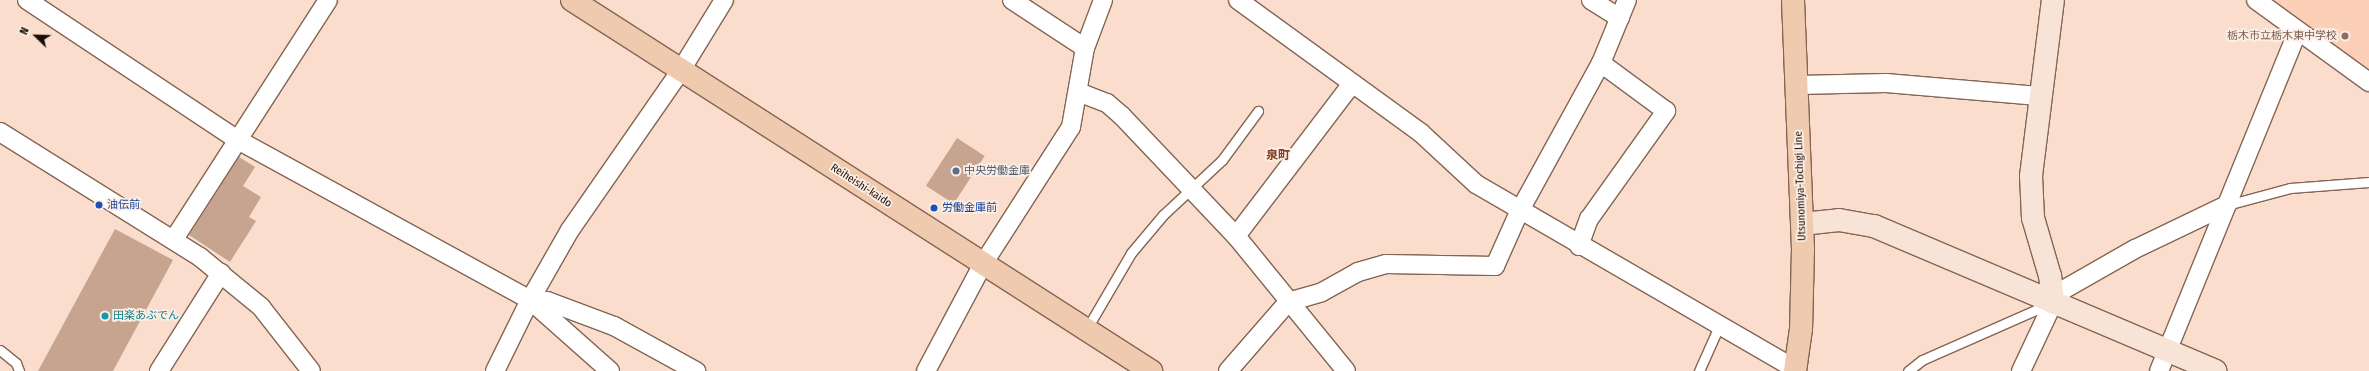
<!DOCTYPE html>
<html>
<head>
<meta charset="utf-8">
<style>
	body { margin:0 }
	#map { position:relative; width:2369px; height:371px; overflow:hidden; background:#faddcc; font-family:"Fira Sans Condensed","Noto Sans JP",sans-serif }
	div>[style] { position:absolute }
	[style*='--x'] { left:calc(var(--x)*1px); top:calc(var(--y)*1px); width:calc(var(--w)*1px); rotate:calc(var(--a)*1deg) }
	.built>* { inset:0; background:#fbd0b7 }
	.building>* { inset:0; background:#c6a490; transform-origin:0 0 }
	.roads { filter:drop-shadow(1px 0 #846553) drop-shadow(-1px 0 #846553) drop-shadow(0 1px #846553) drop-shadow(0 -1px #846553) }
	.lane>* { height:9px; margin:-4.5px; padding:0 4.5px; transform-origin:4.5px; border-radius:4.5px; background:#fff }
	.street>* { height:18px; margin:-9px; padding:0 9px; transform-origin:9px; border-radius:9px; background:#fff }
	.secondary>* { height:22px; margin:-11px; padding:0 11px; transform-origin:11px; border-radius:11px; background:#f8e4d7 }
	.primary>* { height:22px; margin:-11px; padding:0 11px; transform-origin:11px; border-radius:11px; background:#f0caaf }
	.dots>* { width:11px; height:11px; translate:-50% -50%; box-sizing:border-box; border:2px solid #fceee5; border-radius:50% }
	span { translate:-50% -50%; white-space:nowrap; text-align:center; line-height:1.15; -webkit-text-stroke:3.5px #fceee5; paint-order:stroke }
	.education-label { font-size:11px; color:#785e54 }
	.right { translate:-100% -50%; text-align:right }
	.service-label { font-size:11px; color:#4e5e75 }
	.left { translate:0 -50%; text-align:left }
	.street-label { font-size:11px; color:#180d06 }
	.transit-label { font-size:11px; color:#164399 }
	.culture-label { font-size:11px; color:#0d838f }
	.neighbourhood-label { font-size:12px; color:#834223; font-weight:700 }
	.north { position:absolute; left:16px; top:16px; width:40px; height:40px; -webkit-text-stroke:3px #fceee5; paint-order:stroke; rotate:293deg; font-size:11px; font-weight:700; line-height:16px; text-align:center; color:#180d06 }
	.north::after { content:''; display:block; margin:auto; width:14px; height:18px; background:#180d06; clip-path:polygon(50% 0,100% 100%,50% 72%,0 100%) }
</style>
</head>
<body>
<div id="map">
	<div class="built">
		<div style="clip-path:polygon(2272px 0,2369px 0,2369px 71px)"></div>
	</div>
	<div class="building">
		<div style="left:957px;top:138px;width:33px;height:57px;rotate:33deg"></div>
		<div style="clip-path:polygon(239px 157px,255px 167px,243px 186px,261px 197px,249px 217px,256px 221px,230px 262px,189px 235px)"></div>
		<div style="clip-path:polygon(115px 229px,173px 260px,113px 371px,38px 371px)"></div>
	</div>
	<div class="roads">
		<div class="lane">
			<div style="--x:2227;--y:205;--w:65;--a:-15.1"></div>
			<div style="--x:2290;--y:188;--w:79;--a:-4.3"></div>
			<div style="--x:1086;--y:330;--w:89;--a:-59.7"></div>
			<div style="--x:1131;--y:253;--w:50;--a:-49.9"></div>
			<div style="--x:1163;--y:215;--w:81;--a:-43"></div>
			<div style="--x:1222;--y:160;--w:61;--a:-53.7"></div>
			<div style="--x:0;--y:350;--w:21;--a:39"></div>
			<div style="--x:16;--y:363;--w:9;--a:69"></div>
			<div style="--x:1699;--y:371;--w:49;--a:-66"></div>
			<div style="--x:1908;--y:371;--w:18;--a:-38"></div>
			<div style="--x:1922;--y:360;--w:141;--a:-23.8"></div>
		</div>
		<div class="street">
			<div style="--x:27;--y:0;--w:253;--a:33.6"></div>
			<div style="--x:238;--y:140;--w:333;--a:28.7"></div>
			<div style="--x:530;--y:300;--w:81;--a:-60.3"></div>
			<div style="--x:570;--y:230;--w:195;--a:-55.2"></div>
			<div style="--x:681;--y:70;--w:82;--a:-58.4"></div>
			<div style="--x:1012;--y:0;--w:87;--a:33.3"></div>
			<div style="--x:1238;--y:0;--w:226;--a:36"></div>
			<div style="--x:1421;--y:133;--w:75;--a:42.8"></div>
			<div style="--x:1476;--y:184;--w:369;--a:30.1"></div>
			<div style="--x:1591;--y:0;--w:34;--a:32"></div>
			<div style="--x:2256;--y:0;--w:140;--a:36"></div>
			<div style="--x:1798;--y:85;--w:88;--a:-1.3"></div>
			<div style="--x:1886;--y:83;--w:153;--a:4.9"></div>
			<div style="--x:1078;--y:92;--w:31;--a:21"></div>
			<div style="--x:1107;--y:103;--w:20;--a:41"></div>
			<div style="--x:1122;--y:116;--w:166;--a:46.5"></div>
			<div style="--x:1236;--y:236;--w:174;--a:50.8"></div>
			<div style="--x:0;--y:132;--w:236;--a:32"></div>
			<div style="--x:200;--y:257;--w:79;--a:39.3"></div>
			<div style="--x:261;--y:307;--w:81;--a:52"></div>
			<div style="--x:1236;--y:236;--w:191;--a:-52.7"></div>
			<div style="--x:174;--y:239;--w:284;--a:-57.2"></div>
			<div style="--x:1579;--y:246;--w:29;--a:-70"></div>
			<div style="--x:1589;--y:219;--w:133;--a:-54.5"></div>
			<div style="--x:1666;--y:111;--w:81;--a:-143.6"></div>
			<div style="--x:530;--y:300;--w:17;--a:3"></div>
			<div style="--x:547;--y:301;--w:72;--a:20.5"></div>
			<div style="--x:614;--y:326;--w:94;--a:28.8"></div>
			<div style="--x:530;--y:300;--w:107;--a:41.6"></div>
			<div style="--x:159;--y:371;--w:116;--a:-57.7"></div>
			<div style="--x:495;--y:371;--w:79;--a:-63.8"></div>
			<div style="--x:926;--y:371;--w:121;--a:-62"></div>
			<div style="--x:983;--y:264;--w:163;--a:-57.3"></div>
			<div style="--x:1071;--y:127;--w:80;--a:-80"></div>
			<div style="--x:1085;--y:48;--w:51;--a:-69.4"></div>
			<div style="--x:1228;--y:371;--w:91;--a:-49"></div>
			<div style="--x:1288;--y:302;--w:35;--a:-16"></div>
			<div style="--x:1322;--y:292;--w:41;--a:-29.1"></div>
			<div style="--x:1358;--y:272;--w:29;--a:-16"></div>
			<div style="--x:1386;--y:264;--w:109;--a:1.1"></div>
			<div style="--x:1495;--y:266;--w:59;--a:-66"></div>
			<div style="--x:1519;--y:212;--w:170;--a:-61.2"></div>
			<div style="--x:1601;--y:63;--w:68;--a:-67.6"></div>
			<div style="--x:2021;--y:371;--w:75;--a:-64.8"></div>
			<div style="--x:2053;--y:303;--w:16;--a:-52"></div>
			<div style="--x:2063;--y:290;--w:83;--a:-29.7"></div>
			<div style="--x:2135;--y:249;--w:102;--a:-25.6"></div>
			<div style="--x:2159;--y:371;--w:367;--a:-67.8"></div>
		</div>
		<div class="secondary">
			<div style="--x:1802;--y:224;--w:37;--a:-6"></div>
			<div style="--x:1839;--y:220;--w:36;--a:10"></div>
			<div style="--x:1874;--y:226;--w:371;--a:23"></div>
			<div style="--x:2053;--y:303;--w:27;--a:-96"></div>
			<div style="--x:2050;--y:276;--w:60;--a:-106.3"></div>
			<div style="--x:2033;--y:218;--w:42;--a:-92.7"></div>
			<div style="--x:2031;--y:176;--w:177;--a:-82.9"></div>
		</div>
		<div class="primary">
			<div style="--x:572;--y:0;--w:688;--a:32.65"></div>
			<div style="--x:1793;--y:0;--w:249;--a:87.7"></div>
			<div style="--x:1803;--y:249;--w:80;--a:91.4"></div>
			<div style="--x:1801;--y:329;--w:42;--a:98.1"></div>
		</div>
	</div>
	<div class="dots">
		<div style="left:2345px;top:36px;background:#8d6e63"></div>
		<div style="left:956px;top:171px;background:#5c6f8a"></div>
		<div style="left:99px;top:205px;background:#1a4fb4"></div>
		<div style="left:934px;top:208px;background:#1a4fb4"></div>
		<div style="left:105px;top:316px;background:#0f9aa8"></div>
	</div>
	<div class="education-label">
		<span class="right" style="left:2337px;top:36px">栃木市立栃木東中学校</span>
	</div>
	<div class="service-label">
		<span class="left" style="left:964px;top:171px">中央労働金庫</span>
	</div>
	<div class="street-label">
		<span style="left:861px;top:186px;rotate:33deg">Reiheishi-kaido</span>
		<span style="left:1801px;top:186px;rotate:-92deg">Utsunomiya-Tochigi Line</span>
	</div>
	<div class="transit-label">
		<span class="left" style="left:107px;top:205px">油伝前</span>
		<span class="left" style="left:942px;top:208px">労働金庫前</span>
	</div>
	<div class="culture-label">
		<span class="left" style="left:113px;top:316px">田楽あぶでん</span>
	</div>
	<div class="neighbourhood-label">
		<span style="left:1278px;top:156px">泉町</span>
	</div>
	<div class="north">N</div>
</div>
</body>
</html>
